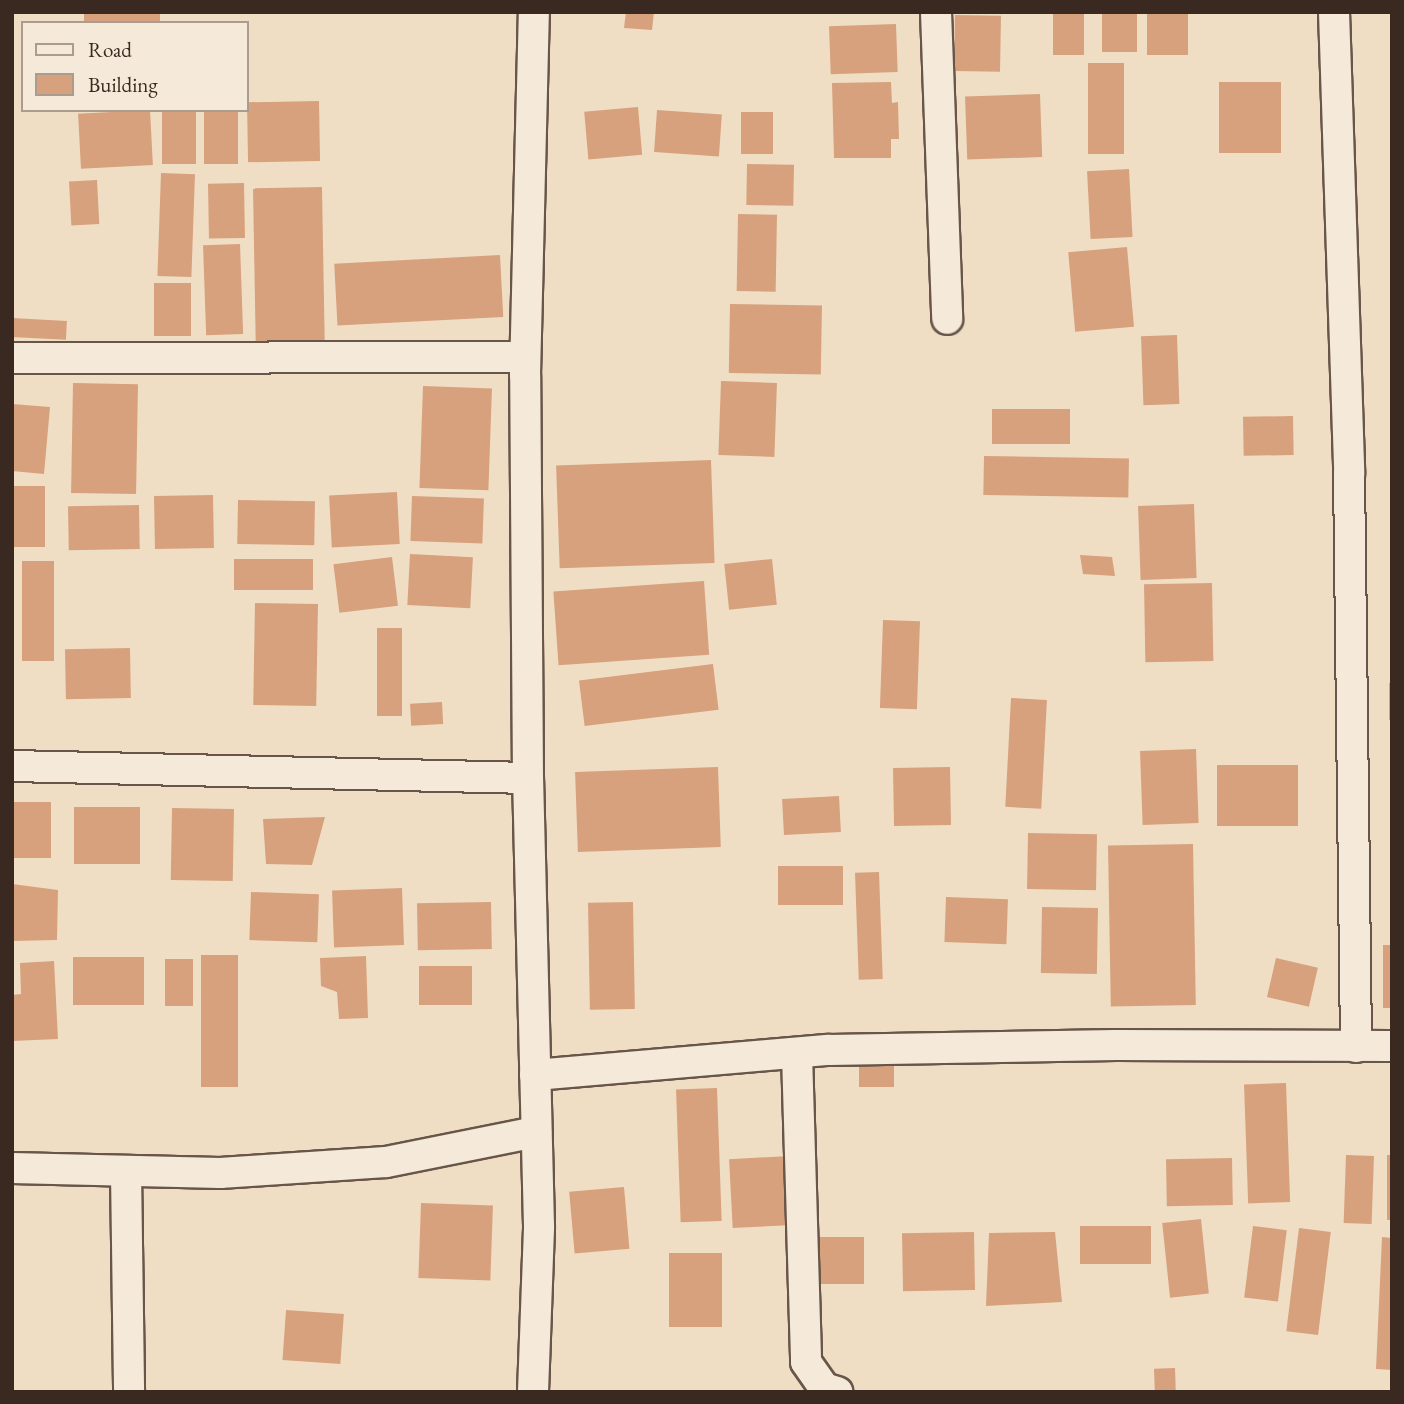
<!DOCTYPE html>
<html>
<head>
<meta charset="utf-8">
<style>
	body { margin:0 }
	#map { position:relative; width:1404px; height:1404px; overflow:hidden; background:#f0dec4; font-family:"EB Garamond",serif }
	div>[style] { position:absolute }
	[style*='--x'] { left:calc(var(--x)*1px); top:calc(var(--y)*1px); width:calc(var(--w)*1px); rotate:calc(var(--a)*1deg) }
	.building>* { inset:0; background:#d7a17e; transform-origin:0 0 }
	.roads { filter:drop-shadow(2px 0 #68564a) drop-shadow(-2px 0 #68564a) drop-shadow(0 2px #68564a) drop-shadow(0 -2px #68564a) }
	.minor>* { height:30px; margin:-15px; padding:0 15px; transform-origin:15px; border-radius:15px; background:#f5ead9 }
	span { translate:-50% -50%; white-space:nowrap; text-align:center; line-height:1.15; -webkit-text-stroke:7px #f5ead9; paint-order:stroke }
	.frame { position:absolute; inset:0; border:14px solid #3a2921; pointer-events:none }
	.legend { position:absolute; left:21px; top:21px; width:228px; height:91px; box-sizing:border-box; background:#f5ead9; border:2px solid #aa9d8f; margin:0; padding:9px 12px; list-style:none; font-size:21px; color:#3a2921 }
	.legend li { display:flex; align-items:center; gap:14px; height:35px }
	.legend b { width:35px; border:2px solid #aa9d8f }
</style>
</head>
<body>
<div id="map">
	<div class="building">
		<div style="left:84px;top:12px;width:76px;height:11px"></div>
		<div style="clip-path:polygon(626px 12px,654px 12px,652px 30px,624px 28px)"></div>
		<div style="left:1053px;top:12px;width:31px;height:43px"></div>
		<div style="left:1102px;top:12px;width:35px;height:40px"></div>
		<div style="left:1147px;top:12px;width:41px;height:43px"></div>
		<div style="left:955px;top:15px;width:46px;height:56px;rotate:1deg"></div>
		<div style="left:896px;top:24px;width:48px;height:67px;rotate:88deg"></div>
		<div style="left:1088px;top:63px;width:36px;height:91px"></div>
		<div style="clip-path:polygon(891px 82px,892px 103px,898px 102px,899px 139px,891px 139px,891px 158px,834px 158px,832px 83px)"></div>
		<div style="left:1219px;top:82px;width:62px;height:71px"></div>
		<div style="left:1040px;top:94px;width:63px;height:75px;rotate:88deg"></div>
		<div style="left:319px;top:101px;width:60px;height:72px;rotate:89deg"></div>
		<div style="left:638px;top:107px;width:48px;height:54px;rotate:85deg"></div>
		<div style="left:150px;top:110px;width:55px;height:72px;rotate:87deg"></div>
		<div style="left:162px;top:110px;width:34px;height:54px"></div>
		<div style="left:204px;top:110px;width:34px;height:54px"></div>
		<div style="left:657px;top:110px;width:65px;height:42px;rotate:4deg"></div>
		<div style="left:773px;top:112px;width:42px;height:32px;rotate:90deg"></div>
		<div style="left:747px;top:164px;width:47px;height:41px;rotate:1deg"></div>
		<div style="left:1129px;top:169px;width:68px;height:42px;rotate:87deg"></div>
		<div style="left:161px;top:173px;width:34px;height:103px;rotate:2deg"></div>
		<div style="left:97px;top:180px;width:44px;height:28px;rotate:87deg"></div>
		<div style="left:244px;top:183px;width:55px;height:36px;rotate:89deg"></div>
		<div style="left:322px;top:187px;width:153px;height:69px;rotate:89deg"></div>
		<div style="left:738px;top:214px;width:39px;height:77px;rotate:1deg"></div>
		<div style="left:240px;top:244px;width:90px;height:37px;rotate:88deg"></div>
		<div style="left:1127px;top:247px;width:80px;height:59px;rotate:85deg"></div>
		<div style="left:500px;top:255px;width:62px;height:166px;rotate:87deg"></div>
		<div style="left:154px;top:283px;width:37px;height:53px"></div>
		<div style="left:730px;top:304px;width:92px;height:69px;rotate:1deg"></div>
		<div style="left:12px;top:318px;width:55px;height:19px;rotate:3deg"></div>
		<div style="left:1177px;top:335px;width:69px;height:36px;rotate:88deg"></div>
		<div style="left:721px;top:381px;width:56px;height:74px;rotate:2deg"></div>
		<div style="left:73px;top:383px;width:65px;height:110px;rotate:1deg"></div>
		<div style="left:423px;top:386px;width:69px;height:102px;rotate:2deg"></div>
		<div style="clip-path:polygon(12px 404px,50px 407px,44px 474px,12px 471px)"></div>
		<div style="left:992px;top:409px;width:78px;height:35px"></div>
		<div style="left:1293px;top:416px;width:39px;height:50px;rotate:89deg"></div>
		<div style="left:984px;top:456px;width:145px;height:39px;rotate:1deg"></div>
		<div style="left:711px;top:460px;width:103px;height:155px;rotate:88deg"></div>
		<div style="left:12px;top:486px;width:33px;height:61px"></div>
		<div style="left:397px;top:492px;width:52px;height:68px;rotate:87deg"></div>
		<div style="left:213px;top:495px;width:53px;height:59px;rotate:89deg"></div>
		<div style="left:412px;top:496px;width:72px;height:45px;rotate:2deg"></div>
		<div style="left:238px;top:500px;width:77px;height:44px;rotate:1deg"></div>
		<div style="left:1194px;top:504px;width:74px;height:56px;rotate:88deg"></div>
		<div style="left:139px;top:505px;width:44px;height:71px;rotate:89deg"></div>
		<div style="left:410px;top:554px;width:63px;height:51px;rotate:3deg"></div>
		<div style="clip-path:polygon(1080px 555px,1112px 557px,1115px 576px,1083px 574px)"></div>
		<div style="left:392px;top:557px;width:49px;height:59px;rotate:83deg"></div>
		<div style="left:234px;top:559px;width:79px;height:31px"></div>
		<div style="left:772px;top:559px;width:46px;height:48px;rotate:84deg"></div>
		<div style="left:22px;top:561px;width:32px;height:100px"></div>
		<div style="left:704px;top:581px;width:74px;height:151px;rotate:86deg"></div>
		<div style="left:1212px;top:583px;width:78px;height:68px;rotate:89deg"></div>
		<div style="left:255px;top:603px;width:63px;height:102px;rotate:1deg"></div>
		<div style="left:883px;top:620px;width:37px;height:88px;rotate:2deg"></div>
		<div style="left:377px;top:628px;width:25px;height:88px"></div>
		<div style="left:130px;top:648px;width:50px;height:65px;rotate:89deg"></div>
		<div style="left:713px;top:664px;width:46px;height:135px;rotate:83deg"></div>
		<div style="left:1389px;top:683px;width:3px;height:37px"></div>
		<div style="left:1011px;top:698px;width:36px;height:109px;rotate:3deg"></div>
		<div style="left:442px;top:702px;width:22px;height:32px;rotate:87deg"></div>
		<div style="left:1196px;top:749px;width:74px;height:56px;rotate:88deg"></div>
		<div style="left:1217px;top:765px;width:81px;height:61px"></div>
		<div style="left:718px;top:767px;width:80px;height:143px;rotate:88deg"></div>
		<div style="left:950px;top:767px;width:58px;height:57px;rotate:89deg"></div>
		<div style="left:839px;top:796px;width:36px;height:57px;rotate:87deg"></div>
		<div style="left:51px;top:802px;width:56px;height:39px;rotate:90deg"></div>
		<div style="left:140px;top:807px;width:57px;height:66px;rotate:90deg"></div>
		<div style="left:172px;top:808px;width:62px;height:72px;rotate:1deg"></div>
		<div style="clip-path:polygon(325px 817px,312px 865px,266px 864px,263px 819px)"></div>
		<div style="left:1028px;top:833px;width:69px;height:56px;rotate:1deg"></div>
		<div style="left:1193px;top:844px;width:161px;height:85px;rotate:89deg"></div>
		<div style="left:843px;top:866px;width:39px;height:65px;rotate:90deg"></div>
		<div style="left:879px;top:872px;width:107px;height:24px;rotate:88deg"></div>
		<div style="clip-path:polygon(12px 884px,58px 890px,57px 940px,12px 941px)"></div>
		<div style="left:402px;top:888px;width:57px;height:70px;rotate:88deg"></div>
		<div style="left:251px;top:892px;width:68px;height:48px;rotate:2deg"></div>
		<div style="left:946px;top:897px;width:62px;height:45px;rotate:2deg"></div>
		<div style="left:491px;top:902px;width:47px;height:74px;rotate:89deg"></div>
		<div style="left:633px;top:902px;width:107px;height:45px;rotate:89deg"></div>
		<div style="left:1042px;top:907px;width:56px;height:66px;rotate:1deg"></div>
		<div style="left:1383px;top:945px;width:9px;height:63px"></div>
		<div style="left:201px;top:955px;width:37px;height:132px"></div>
		<div style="clip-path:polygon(366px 956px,368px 1018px,339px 1019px,337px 992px,321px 986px,320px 958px)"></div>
		<div style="left:144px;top:957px;width:48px;height:71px;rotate:90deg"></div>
		<div style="left:1276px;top:958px;width:43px;height:40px;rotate:13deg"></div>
		<div style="left:165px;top:959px;width:28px;height:47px"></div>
		<div style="clip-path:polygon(54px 961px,58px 1039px,12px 1041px,12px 995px,21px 994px,20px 963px)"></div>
		<div style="left:419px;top:966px;width:53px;height:39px"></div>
		<div style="left:859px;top:1060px;width:35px;height:27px"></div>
		<div style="left:1286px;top:1083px;width:119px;height:42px;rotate:88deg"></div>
		<div style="left:717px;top:1088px;width:133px;height:41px;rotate:88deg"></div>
		<div style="left:1346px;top:1155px;width:28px;height:68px;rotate:2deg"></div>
		<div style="left:1387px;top:1155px;width:5px;height:65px"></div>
		<div style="left:789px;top:1156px;width:69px;height:60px;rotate:87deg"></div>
		<div style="left:1232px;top:1158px;width:47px;height:66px;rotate:89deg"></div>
		<div style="left:624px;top:1187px;width:62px;height:55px;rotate:85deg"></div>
		<div style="left:421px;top:1203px;width:72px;height:75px;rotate:2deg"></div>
		<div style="left:1201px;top:1219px;width:75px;height:39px;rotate:84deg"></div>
		<div style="left:1151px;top:1226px;width:38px;height:71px;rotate:90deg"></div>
		<div style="left:1253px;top:1226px;width:34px;height:72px;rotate:7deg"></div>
		<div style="left:1299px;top:1228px;width:32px;height:104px;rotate:7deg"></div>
		<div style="left:974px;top:1232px;width:58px;height:72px;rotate:89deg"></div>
		<div style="clip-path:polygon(1055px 1232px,1062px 1302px,986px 1306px,989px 1233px)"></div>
		<div style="left:864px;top:1237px;width:47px;height:47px;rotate:90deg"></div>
		<div style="clip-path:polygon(1382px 1237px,1392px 1238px,1392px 1370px,1376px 1369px)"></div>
		<div style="left:669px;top:1253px;width:53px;height:74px"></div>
		<div style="left:286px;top:1310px;width:58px;height:50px;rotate:4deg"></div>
		<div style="left:1175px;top:1368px;width:24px;height:21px;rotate:88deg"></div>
	</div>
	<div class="roads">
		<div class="minor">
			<div style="--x:936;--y:12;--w:307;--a:87.9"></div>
			<div style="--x:1334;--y:12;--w:460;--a:88.1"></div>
			<div style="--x:1349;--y:472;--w:575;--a:89.3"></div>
			<div style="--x:12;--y:358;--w:513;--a:-0.11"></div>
			<div style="--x:12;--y:766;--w:516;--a:1.33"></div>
			<div style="--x:797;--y:1054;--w:308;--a:88.3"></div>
			<div style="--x:806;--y:1362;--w:32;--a:55"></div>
			<div style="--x:824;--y:1388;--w:14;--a:17"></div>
			<div style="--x:535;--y:1075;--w:295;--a:-4.9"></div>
			<div style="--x:829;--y:1050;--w:287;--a:-1"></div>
			<div style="--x:1116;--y:1045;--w:276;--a:0.2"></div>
			<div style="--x:12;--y:1168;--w:208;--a:1.4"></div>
			<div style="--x:220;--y:1173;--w:166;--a:-3.8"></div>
			<div style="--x:386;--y:1162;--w:153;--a:-11.3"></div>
			<div style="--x:126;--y:1171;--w:221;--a:89.2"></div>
			<div style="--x:533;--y:1392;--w:166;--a:-87.9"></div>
			<div style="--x:539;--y:1226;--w:448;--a:-91.4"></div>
			<div style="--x:528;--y:778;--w:403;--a:-90.4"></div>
			<div style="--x:525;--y:375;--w:363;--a:-88.6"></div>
		</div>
	</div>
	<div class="frame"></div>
	<ul class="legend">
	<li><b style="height:9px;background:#f5ead9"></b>Road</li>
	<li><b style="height:19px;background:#d7a17e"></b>Building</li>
	</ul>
</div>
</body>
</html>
